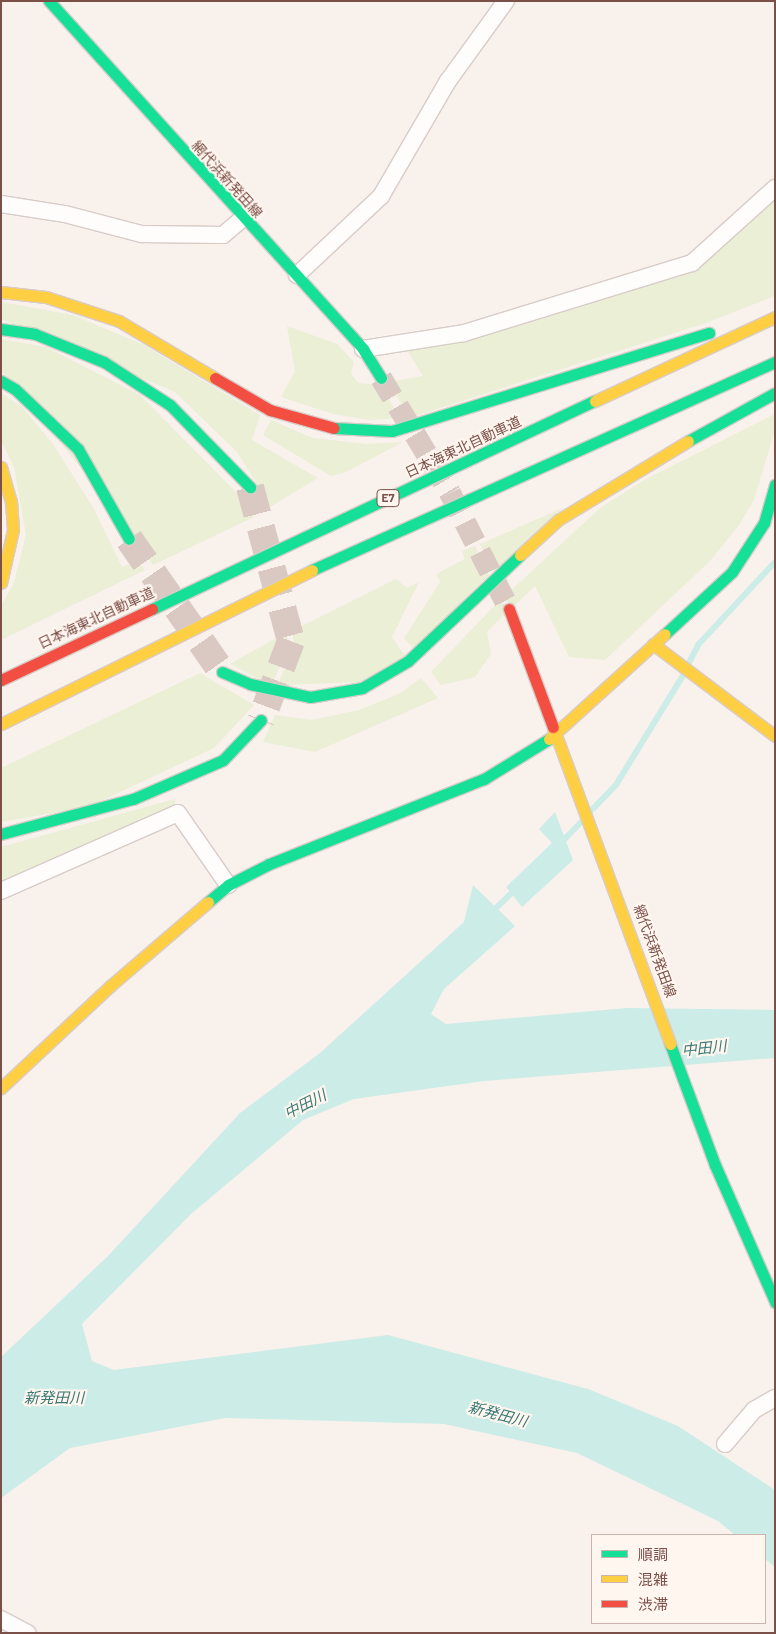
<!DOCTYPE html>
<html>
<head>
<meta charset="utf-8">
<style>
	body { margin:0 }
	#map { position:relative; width:776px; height:1634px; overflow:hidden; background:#f9f1ec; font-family:Barlow,"Noto Sans JP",sans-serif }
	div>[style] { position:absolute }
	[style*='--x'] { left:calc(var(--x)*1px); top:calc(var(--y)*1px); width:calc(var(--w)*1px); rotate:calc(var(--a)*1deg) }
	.green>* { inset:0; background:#eaefd6 }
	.water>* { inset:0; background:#ccece8 }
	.stream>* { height:5.5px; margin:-2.75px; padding:0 2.75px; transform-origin:2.75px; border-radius:2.75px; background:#ccece8 }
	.secondary-tunnel>* { height:22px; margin-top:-11px; transform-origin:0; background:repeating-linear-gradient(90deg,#dac9c3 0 22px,transparent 0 33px) }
	.highway-tunnel>* { height:28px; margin-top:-14px; transform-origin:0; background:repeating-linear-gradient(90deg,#dac9c3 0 28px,transparent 0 42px) }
	.roads { filter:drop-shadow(1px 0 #d8ccc8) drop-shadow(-1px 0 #d8ccc8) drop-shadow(0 1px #d8ccc8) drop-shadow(0 -1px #d8ccc8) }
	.street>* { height:16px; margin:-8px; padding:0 8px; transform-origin:8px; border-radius:8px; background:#fefdfc }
	.fast>* { height:11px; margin:-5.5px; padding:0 5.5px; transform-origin:5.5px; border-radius:5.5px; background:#16e098 }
	.slow>* { height:11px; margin:-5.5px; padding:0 5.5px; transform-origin:5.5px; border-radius:5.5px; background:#ffcf43 }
	.jam>* { height:11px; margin:-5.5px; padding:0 5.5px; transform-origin:5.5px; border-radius:5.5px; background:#f24e42 }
	span { translate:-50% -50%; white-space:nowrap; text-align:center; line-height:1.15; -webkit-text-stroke:4px #fff6ef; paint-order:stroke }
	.shield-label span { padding:1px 4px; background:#fff6ef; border:1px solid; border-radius:4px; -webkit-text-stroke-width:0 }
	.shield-label { font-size:12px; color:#7b5049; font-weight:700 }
	.street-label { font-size:14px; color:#7b5049 }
	.water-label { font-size:15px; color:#387976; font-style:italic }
	.frame { position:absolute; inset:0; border:2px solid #7b5049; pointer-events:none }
	.legend { position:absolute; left:591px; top:1534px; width:175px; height:90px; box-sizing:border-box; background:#fff6ef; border:1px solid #cab4ad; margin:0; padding:6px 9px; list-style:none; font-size:15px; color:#7b5049 }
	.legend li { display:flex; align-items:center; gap:10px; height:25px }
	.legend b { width:25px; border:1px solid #cab4ad }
</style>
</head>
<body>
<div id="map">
	<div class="green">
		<div style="clip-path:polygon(775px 198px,775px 296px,703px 324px,409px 418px,389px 382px,423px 376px,407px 350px,414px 346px,516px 327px,681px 275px,702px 266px)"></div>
		<div style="clip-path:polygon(1px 302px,73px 315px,144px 345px,260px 415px,252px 440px,318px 478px,262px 512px,256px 496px,261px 490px,237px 452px,175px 392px,1px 319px)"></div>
		<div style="clip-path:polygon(287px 326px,337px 344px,354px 362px,351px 373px,358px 383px,379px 385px,401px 418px,370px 420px,333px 414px,281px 397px,295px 371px)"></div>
		<div style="clip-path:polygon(1px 339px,46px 347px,140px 395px,240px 496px,246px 494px,254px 517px,153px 565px,128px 526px,1px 370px)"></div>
		<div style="clip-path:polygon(1px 393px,22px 407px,53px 444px,94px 509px,122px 567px,138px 561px,145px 570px,1px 640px,1px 606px,14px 583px,26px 535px,14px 467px,1px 441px)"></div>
		<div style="clip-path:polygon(775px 414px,775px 430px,754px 500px,739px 525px,710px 561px,605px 660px,569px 657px,535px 586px,511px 609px,505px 596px,600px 508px,644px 480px)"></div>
		<div style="clip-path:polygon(271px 420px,313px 438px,367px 444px,403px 442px,346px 472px,331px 476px,263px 435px)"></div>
		<div style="clip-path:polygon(563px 508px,494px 573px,480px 544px)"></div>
		<div style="clip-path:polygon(475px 546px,489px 575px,414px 649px,404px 638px,440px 582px,436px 574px,465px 559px,462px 551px)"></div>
		<div style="clip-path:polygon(396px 579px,407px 588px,419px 582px,392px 637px,405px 656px,361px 682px,278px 685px,294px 643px,292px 631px)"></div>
		<div style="clip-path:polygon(501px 599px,508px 611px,487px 632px,491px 654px,475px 677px,441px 685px,431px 672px)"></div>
		<div style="clip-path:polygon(285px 633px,289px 641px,272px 686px,230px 664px)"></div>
		<div style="clip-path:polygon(200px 673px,254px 705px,214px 748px,88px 807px,1px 822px,1px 768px)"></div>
		<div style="clip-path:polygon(421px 678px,438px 698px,315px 752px,263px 742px,275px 715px,312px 720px,359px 710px,399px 694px)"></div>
		<div style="clip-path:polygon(175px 799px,176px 811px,1px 883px,1px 847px)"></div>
	</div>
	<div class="water">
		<div style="clip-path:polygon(555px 812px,573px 860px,522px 907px,506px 887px,552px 843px,539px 829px)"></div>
		<div style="clip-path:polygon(473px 885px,515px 926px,444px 989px,431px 1014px,446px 1024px,627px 1008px,775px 1010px,775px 1058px,484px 1081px,354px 1099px,303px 1120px,191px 1214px,82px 1324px,92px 1361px,114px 1370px,388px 1335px,588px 1389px,678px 1426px,775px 1490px,775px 1567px,765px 1559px,765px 1535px,735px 1535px,718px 1521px,577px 1453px,444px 1424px,225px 1418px,70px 1448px,1px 1498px,1px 1357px,108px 1256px,240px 1113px,320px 1053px,464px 922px)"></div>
	</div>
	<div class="stream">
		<div style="--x:688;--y:665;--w:22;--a:-63"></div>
		<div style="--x:698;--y:645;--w:113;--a:-47.1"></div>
		<div style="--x:590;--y:812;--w:37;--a:-46"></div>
		<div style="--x:616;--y:785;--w:130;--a:-58.5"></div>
		<div style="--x:561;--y:843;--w:30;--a:-46"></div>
		<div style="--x:492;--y:912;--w:33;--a:-44"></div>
	</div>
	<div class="secondary-tunnel">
		<div style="--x:381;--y:378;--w:134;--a:59"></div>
		<div style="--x:450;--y:493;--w:130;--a:63"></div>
	</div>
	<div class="highway-tunnel">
		<div style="--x:250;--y:487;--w:159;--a:75.1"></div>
		<div style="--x:291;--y:641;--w:85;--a:110.8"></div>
		<div style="--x:129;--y:539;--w:162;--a:55"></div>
	</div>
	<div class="roads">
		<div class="street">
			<div style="--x:1;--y:204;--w:65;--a:8.9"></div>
			<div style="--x:65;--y:214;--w:80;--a:14.6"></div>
			<div style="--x:142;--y:234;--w:81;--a:0.7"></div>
			<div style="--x:223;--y:235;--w:25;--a:-40"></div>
			<div style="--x:297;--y:275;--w:115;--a:-43.2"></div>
			<div style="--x:381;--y:196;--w:133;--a:-59.8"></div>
			<div style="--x:448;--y:81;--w:99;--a:-54.1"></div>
			<div style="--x:363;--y:349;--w:102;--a:-9"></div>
			<div style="--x:464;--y:333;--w:239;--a:-17.1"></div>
			<div style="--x:692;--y:263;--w:112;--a:-42.1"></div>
			<div style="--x:1;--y:891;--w:193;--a:-23.8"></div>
			<div style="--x:178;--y:813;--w:88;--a:55.2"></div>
			<div style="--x:725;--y:1444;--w:45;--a:-49.5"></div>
			<div style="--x:754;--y:1410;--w:24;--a:-30"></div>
			<div style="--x:1;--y:1619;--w:30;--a:28"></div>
		</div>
		<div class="fast">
			<div style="--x:49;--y:1;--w:469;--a:47.9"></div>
			<div style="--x:363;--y:349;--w:34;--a:58"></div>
			<div style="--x:1;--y:329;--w:34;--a:8"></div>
			<div style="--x:35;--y:334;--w:74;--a:22.1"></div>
			<div style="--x:104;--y:362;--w:79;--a:33.1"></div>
			<div style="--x:170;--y:405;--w:115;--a:45.7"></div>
			<div style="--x:1;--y:381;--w:16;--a:30"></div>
			<div style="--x:15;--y:389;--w:87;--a:43.6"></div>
			<div style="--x:78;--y:449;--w:103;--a:60.5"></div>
			<div style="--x:334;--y:428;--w:58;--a:3"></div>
			<div style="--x:392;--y:431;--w:332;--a:-17.2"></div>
			<div style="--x:688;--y:441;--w:99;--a:-28.9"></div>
			<div style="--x:312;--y:570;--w:508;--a:-24.19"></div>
			<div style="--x:152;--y:609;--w:489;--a:-25.2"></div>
			<div style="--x:665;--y:634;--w:91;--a:-42.8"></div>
			<div style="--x:732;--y:572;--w:59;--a:-56.9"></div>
			<div style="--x:764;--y:523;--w:40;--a:-74"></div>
			<div style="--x:222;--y:672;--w:30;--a:23"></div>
			<div style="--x:250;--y:684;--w:61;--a:12.2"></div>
			<div style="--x:310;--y:697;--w:53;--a:-9.8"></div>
			<div style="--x:362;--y:688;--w:53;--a:-30.4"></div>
			<div style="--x:408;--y:661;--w:154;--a:-43.4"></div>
			<div style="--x:1;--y:834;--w:137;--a:-14.9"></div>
			<div style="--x:133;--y:799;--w:98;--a:-23.4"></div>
			<div style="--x:223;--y:760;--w:55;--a:-46.5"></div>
			<div style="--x:208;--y:902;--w:26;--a:-40"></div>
			<div style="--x:228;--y:885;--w:46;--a:-27.1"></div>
			<div style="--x:269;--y:864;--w:231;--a:-21.6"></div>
			<div style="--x:484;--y:779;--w:76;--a:-31.6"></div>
			<div style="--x:670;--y:1044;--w:129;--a:69.6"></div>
			<div style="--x:715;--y:1165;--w:150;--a:66.3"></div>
		</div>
		<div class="slow">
			<div style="--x:1;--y:292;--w:45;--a:6.3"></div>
			<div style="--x:46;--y:297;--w:77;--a:18.2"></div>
			<div style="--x:119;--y:321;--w:112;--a:30.7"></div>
			<div style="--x:595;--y:401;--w:199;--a:-25"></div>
			<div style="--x:1;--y:467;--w:35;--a:74"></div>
			<div style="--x:11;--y:501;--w:29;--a:86"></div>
			<div style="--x:13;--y:530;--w:54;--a:102.8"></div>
			<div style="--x:520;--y:555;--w:52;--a:-42.6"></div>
			<div style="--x:558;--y:520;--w:152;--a:-31.3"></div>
			<div style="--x:653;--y:644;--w:153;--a:37"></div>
			<div style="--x:1;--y:724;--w:347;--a:-26.3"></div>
			<div style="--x:553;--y:727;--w:338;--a:69.7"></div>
			<div style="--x:549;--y:739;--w:156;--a:-42.2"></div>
			<div style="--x:1;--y:1088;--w:149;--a:-43.1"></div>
			<div style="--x:110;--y:986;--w:129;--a:-40.6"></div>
		</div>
		<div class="jam">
			<div style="--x:215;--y:378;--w:64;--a:30.2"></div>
			<div style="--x:270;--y:410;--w:66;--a:15.7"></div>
			<div style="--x:509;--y:609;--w:126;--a:69.6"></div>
			<div style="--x:1;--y:680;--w:167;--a:-25.2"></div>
		</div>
	</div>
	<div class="shield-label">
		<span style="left:388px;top:498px">E7</span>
	</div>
	<div class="street-label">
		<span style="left:227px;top:179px;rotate:48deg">網代浜新発田線</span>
		<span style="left:463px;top:447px;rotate:-25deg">日本海東北自動車道</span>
		<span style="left:96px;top:618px;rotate:-25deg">日本海東北自動車道</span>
		<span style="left:655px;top:951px;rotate:70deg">網代浜新発田線</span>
	</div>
	<div class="water-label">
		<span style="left:704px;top:1048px;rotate:-6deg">中田川</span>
		<span style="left:305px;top:1104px;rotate:-27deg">中田川</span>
		<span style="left:54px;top:1398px">新発田川</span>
		<span style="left:498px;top:1414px;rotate:15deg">新発田川</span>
	</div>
	<div class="frame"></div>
	<ul class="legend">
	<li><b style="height:6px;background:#16e098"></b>順調</li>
	<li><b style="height:6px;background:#ffcf43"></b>混雑</li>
	<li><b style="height:6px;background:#f24e42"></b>渋滞</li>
	</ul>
</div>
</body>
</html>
